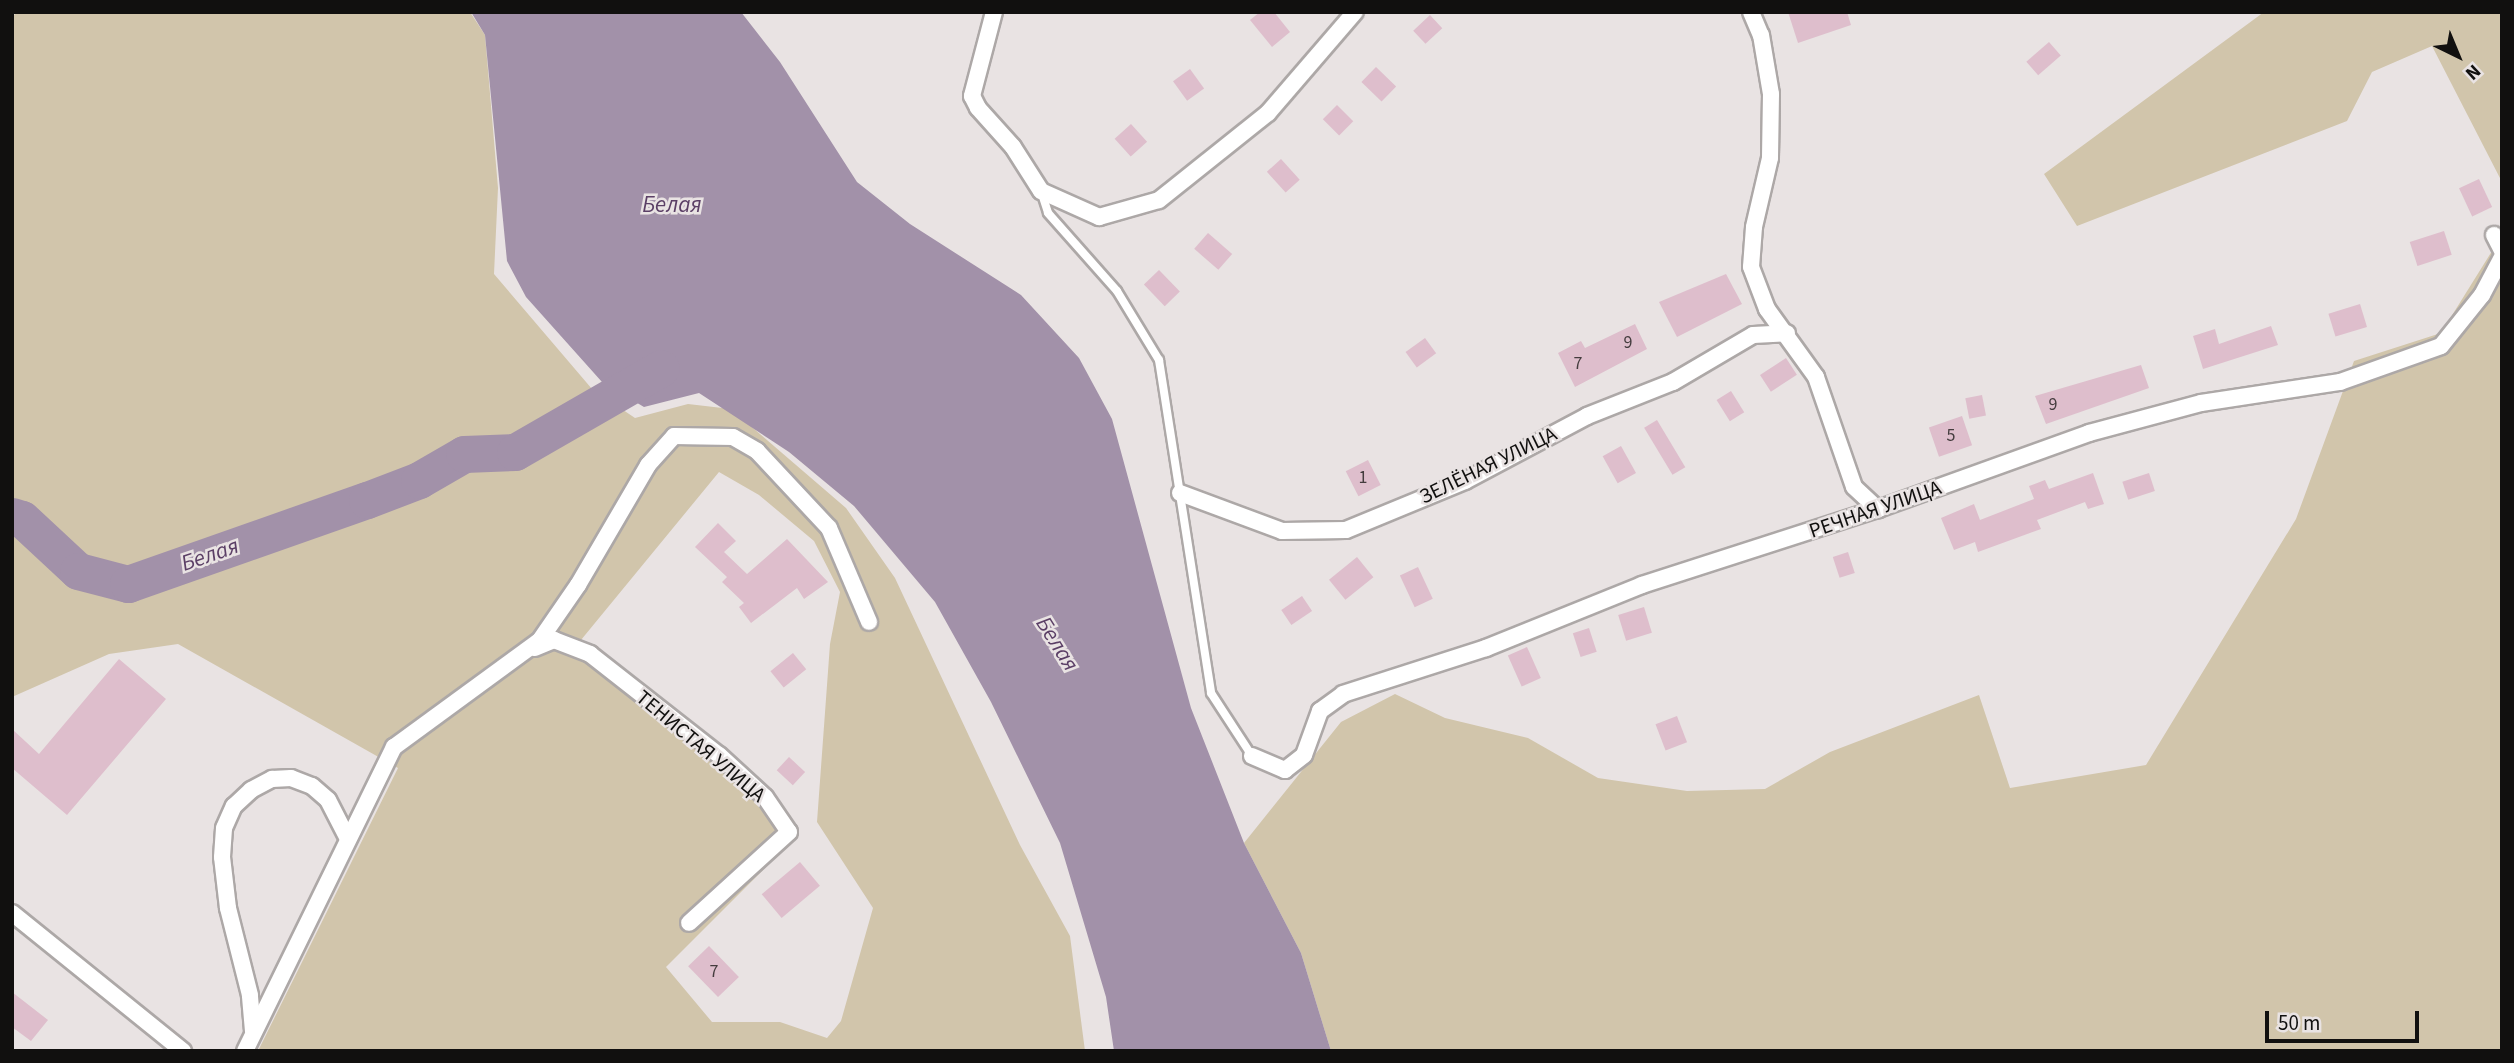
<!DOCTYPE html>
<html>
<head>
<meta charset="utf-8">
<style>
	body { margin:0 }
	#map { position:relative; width:2514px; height:1063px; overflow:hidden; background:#e9e3e3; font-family:"Source Sans 3",sans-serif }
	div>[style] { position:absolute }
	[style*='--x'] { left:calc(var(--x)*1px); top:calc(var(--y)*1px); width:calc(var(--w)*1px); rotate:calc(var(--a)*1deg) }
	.green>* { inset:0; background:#d1c5ab }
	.water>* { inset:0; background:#a291a9 }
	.river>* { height:37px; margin:-18.5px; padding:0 18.5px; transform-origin:18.5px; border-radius:18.5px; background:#a291a9 }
	.building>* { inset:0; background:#debecc; transform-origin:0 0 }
	.roads { filter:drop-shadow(2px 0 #ada8a7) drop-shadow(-2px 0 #ada8a7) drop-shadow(0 2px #ada8a7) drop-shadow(0 -2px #ada8a7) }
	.service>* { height:8px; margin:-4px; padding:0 4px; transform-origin:4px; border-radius:4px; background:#fff }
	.minor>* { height:16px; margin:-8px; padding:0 8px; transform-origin:8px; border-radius:8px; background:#fff }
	span { translate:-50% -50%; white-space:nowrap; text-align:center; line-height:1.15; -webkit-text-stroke:5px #e9e3e3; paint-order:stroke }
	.number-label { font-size:18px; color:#443c3e }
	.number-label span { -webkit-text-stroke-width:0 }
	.street-label { font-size:21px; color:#11100f }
	.water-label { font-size:23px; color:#5b3f66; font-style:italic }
	.frame { position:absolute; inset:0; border:14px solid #11100f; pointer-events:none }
	.north { position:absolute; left:2423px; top:21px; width:70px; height:70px; -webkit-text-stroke:5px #e9e3e3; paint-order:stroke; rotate:137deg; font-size:19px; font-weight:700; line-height:28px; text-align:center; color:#11100f }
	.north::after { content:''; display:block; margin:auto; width:24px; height:32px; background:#11100f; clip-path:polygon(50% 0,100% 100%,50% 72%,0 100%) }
	.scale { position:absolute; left:2265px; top:1011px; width:154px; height:32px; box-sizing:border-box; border:4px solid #11100f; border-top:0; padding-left:9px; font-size:21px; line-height:24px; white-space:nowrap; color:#11100f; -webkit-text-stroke:5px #e9e3e3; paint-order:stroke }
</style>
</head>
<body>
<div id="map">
	<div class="green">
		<div style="clip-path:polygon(evenodd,19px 12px,470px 12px,485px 35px,498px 188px,494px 274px,592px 389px,635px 418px,688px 404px,731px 409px,846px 508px,895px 578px,1020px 845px,1070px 936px,1085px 1051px,258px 1051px,398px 768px,178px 644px,109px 654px,12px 697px,12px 16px,19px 12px,719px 472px,759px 495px,814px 541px,840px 592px,830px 644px,817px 822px,873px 908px,841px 1021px,827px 1038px,780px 1022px,712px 1022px,666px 967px,798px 835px,773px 795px,581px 640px,719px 472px)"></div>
		<div style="clip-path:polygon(2264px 12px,2502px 12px,2502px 182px,2432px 46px,2372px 72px,2347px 121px,2077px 226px,2044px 174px)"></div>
		<div style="clip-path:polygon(2502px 235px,2502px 1051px,1331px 1051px,1301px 953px,1244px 843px,1341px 722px,1395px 694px,1445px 718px,1528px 738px,1598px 778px,1687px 791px,1765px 789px,1830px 752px,1979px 695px,2010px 788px,2146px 765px,2296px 519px,2354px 361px,2441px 333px)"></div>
	</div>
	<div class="water">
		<div style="clip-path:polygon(471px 12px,741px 12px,780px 62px,857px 182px,910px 224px,1021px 295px,1079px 358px,1112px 419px,1191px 708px,1244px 843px,1301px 953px,1331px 1051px,1114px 1051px,1106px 997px,1060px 843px,991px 702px,935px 602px,854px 506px,789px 452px,699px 393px,644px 407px,602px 382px,526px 297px,507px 261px,485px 35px)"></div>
	</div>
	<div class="river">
		<div style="--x:12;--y:516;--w:10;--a:17"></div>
		<div style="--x:22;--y:519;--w:76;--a:42.9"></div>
		<div style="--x:78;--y:571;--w:52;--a:14.6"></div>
		<div style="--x:128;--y:584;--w:253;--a:-19.4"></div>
		<div style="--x:367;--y:500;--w:56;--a:-21"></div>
		<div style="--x:419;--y:480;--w:52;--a:-30"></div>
		<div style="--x:464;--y:454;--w:51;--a:-2.2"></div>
		<div style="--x:515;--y:452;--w:168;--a:-29.9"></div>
	</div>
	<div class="building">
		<div style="clip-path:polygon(1260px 12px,1274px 12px,1290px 32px,1272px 47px,1250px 20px)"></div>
		<div style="clip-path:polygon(1788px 12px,1847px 12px,1851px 25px,1798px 43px)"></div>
		<div style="left:1430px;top:15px;width:18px;height:23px;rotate:47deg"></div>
		<div style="left:2049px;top:42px;width:18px;height:30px;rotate:49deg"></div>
		<div style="left:1376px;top:67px;width:28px;height:21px;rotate:44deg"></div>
		<div style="left:1190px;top:69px;width:24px;height:21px;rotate:54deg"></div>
		<div style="left:1337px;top:105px;width:23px;height:20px;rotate:45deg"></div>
		<div style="left:1131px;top:124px;width:24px;height:22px;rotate:48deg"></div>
		<div style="left:1281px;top:159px;width:28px;height:19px;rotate:48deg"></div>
		<div style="left:2479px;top:179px;width:31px;height:22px;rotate:65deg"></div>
		<div style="left:2444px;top:231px;width:25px;height:36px;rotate:72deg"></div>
		<div style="left:1208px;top:233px;width:32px;height:21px;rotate:41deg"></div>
		<div style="left:1159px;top:270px;width:30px;height:21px;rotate:46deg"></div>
		<div style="clip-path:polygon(1726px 274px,1742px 304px,1677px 337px,1659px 302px)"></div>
		<div style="left:2360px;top:304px;width:24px;height:33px;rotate:73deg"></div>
		<div style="clip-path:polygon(1635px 324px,1647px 349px,1575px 387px,1558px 353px,1581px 341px,1585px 348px)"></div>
		<div style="clip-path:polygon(2271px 326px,2278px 345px,2203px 369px,2193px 336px,2215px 329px,2219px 344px)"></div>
		<div style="left:1425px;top:338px;width:19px;height:24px;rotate:54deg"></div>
		<div style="left:1786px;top:358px;width:20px;height:31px;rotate:57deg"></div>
		<div style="clip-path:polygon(2141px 365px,2149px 388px,2046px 424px,2035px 396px)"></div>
		<div style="left:1731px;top:391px;width:25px;height:17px;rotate:58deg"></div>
		<div style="left:1982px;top:395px;width:21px;height:17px;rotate:79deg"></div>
		<div style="left:1962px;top:416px;width:31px;height:35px;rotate:71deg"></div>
		<div style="left:1657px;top:420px;width:55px;height:15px;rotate:59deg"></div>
		<div style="left:1621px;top:446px;width:31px;height:21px;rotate:61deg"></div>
		<div style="left:1368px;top:460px;width:28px;height:25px;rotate:63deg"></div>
		<div style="clip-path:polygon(2093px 473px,2104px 504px,2088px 509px,2085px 502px,2037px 520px,2041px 529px,1978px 552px,1975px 542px,1954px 550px,1941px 518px,1974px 504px,1980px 520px,2034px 499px,2029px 486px,2045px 480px,2049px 489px)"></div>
		<div style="left:2149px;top:473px;width:19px;height:28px;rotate:72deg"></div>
		<div style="clip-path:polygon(718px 523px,736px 541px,724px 552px,747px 574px,787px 539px,828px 582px,804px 599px,797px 588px,751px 623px,739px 607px,744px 603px,722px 582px,727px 577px,695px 547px)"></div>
		<div style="left:1848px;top:552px;width:22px;height:16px;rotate:72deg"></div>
		<div style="left:1357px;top:557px;width:26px;height:36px;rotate:51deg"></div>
		<div style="left:1418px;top:567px;width:35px;height:20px;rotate:65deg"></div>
		<div style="left:1302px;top:596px;width:18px;height:25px;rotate:56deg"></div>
		<div style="left:1644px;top:607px;width:27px;height:27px;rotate:73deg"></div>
		<div style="left:1589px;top:628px;width:25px;height:17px;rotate:72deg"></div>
		<div style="left:1527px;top:647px;width:34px;height:21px;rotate:66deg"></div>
		<div style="left:793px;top:653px;width:21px;height:29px;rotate:51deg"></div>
		<div style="clip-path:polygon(119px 659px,166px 699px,67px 815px,12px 768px,12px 729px,39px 754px)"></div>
		<div style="left:1677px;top:716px;width:28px;height:23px;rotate:69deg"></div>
		<div style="left:789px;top:757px;width:22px;height:18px;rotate:43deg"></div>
		<div style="left:800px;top:862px;width:31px;height:50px;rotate:50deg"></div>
		<div style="left:709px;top:946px;width:43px;height:29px;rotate:46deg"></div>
		<div style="clip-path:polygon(12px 992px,48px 1020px,31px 1041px,12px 1027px)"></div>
	</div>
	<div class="roads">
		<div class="service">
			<div style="--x:1041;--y:191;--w:23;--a:72"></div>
			<div style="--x:1048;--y:213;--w:104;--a:48.5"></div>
			<div style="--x:1117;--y:291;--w:81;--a:58.7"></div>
			<div style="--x:1159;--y:360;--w:337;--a:81.1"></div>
			<div style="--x:1211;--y:693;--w:75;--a:56.9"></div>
		</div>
		<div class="minor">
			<div style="--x:994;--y:12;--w:87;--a:104.7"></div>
			<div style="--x:972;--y:96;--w:13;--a:63"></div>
			<div style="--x:978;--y:108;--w:52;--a:48.1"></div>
			<div style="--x:1013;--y:147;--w:52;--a:57.5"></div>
			<div style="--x:1041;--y:191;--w:64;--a:24.1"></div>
			<div style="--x:1099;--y:217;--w:62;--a:-15.8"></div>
			<div style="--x:1159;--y:200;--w:139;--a:-38.6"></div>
			<div style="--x:1268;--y:113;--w:133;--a:-49.3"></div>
			<div style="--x:1751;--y:12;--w:25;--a:67"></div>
			<div style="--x:1761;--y:35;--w:60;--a:80.4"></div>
			<div style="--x:1771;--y:94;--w:64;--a:90.9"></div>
			<div style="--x:1770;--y:158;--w:71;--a:103.1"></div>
			<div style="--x:1754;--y:227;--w:40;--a:94.3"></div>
			<div style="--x:1751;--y:267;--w:45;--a:69.1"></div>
			<div style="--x:1767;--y:309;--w:84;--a:54.2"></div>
			<div style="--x:1816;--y:377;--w:116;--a:70.9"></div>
			<div style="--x:1854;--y:487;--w:33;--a:43"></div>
			<div style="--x:2494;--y:235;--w:18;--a:63"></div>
			<div style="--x:1180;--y:493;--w:109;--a:20.4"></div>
			<div style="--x:1282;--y:531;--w:64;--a:-0.9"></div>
			<div style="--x:1346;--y:530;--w:129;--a:-22.4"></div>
			<div style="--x:1465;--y:481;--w:138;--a:-28"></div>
			<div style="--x:1587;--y:416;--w:92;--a:-21.6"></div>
			<div style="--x:1673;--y:382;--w:93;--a:-30.4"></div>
			<div style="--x:1753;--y:335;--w:34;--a:-3"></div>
			<div style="--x:535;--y:648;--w:21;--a:-23"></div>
			<div style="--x:554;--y:640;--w:39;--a:21"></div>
			<div style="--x:590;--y:654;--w:164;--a:38.1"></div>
			<div style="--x:719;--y:755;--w:62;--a:42.4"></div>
			<div style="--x:765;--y:797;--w:42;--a:55.6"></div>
			<div style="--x:789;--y:832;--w:135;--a:137.7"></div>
			<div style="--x:1252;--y:756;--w:36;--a:23"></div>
			<div style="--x:1285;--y:770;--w:24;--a:-38"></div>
			<div style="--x:1304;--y:755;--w:47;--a:-70"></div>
			<div style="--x:1320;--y:711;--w:29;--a:-36"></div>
			<div style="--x:1343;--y:694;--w:150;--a:-17.8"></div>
			<div style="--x:1486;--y:648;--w:168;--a:-22"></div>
			<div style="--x:1642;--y:585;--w:248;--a:-17.9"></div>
			<div style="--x:1878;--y:509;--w:224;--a:-19.8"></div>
			<div style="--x:2089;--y:433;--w:116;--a:-15"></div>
			<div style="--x:2201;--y:403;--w:141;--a:-8.6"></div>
			<div style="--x:2340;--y:382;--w:107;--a:-19.6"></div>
			<div style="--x:2441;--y:346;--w:65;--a:-51.2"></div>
			<div style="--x:2482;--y:295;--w:43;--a:-62.2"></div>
			<div style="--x:12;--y:913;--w:220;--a:38.9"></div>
			<div style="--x:253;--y:1031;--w:36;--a:-95"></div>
			<div style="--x:250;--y:995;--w:90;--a:-104.2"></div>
			<div style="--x:228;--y:908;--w:51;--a:-96.7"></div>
			<div style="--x:222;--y:857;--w:29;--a:-86"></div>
			<div style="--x:224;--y:828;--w:24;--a:-66"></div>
			<div style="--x:234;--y:806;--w:23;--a:-43"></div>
			<div style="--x:251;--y:790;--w:24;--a:-28"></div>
			<div style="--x:272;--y:779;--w:19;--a:-3"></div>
			<div style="--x:291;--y:778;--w:22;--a:21"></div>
			<div style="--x:312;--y:786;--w:21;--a:41"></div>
			<div style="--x:328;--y:800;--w:42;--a:62.8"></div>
			<div style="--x:245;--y:1051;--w:339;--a:-63.9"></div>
			<div style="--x:394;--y:747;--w:181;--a:-36.2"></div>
			<div style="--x:540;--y:640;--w:67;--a:-55.4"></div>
			<div style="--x:578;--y:585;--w:139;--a:-59.7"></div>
			<div style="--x:648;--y:465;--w:39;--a:-48"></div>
			<div style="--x:674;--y:436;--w:59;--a:1"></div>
			<div style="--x:733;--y:437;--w:28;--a:30"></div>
			<div style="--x:757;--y:451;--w:105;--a:46.9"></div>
			<div style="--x:829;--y:528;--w:102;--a:66.9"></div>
		</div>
	</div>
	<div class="number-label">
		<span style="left:1628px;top:343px">9</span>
		<span style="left:1578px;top:364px">7</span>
		<span style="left:2053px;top:405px">9</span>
		<span style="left:1951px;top:436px">5</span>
		<span style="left:1363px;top:478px">1</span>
		<span style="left:714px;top:972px">7</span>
	</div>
	<div class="street-label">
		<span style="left:1488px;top:465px;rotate:-26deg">ЗЕЛЁНАЯ УЛИЦА</span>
		<span style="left:1875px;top:509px;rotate:-19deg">РЕЧНАЯ УЛИЦА</span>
		<span style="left:701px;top:746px;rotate:40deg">ТЕНИСТАЯ УЛИЦА</span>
	</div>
	<div class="water-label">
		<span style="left:672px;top:205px">Белая</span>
		<span style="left:210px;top:555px;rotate:-19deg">Белая</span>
		<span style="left:1057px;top:644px;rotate:58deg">Белая</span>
	</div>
	<div class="frame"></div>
	<div class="north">N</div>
	<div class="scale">50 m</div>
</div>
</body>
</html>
